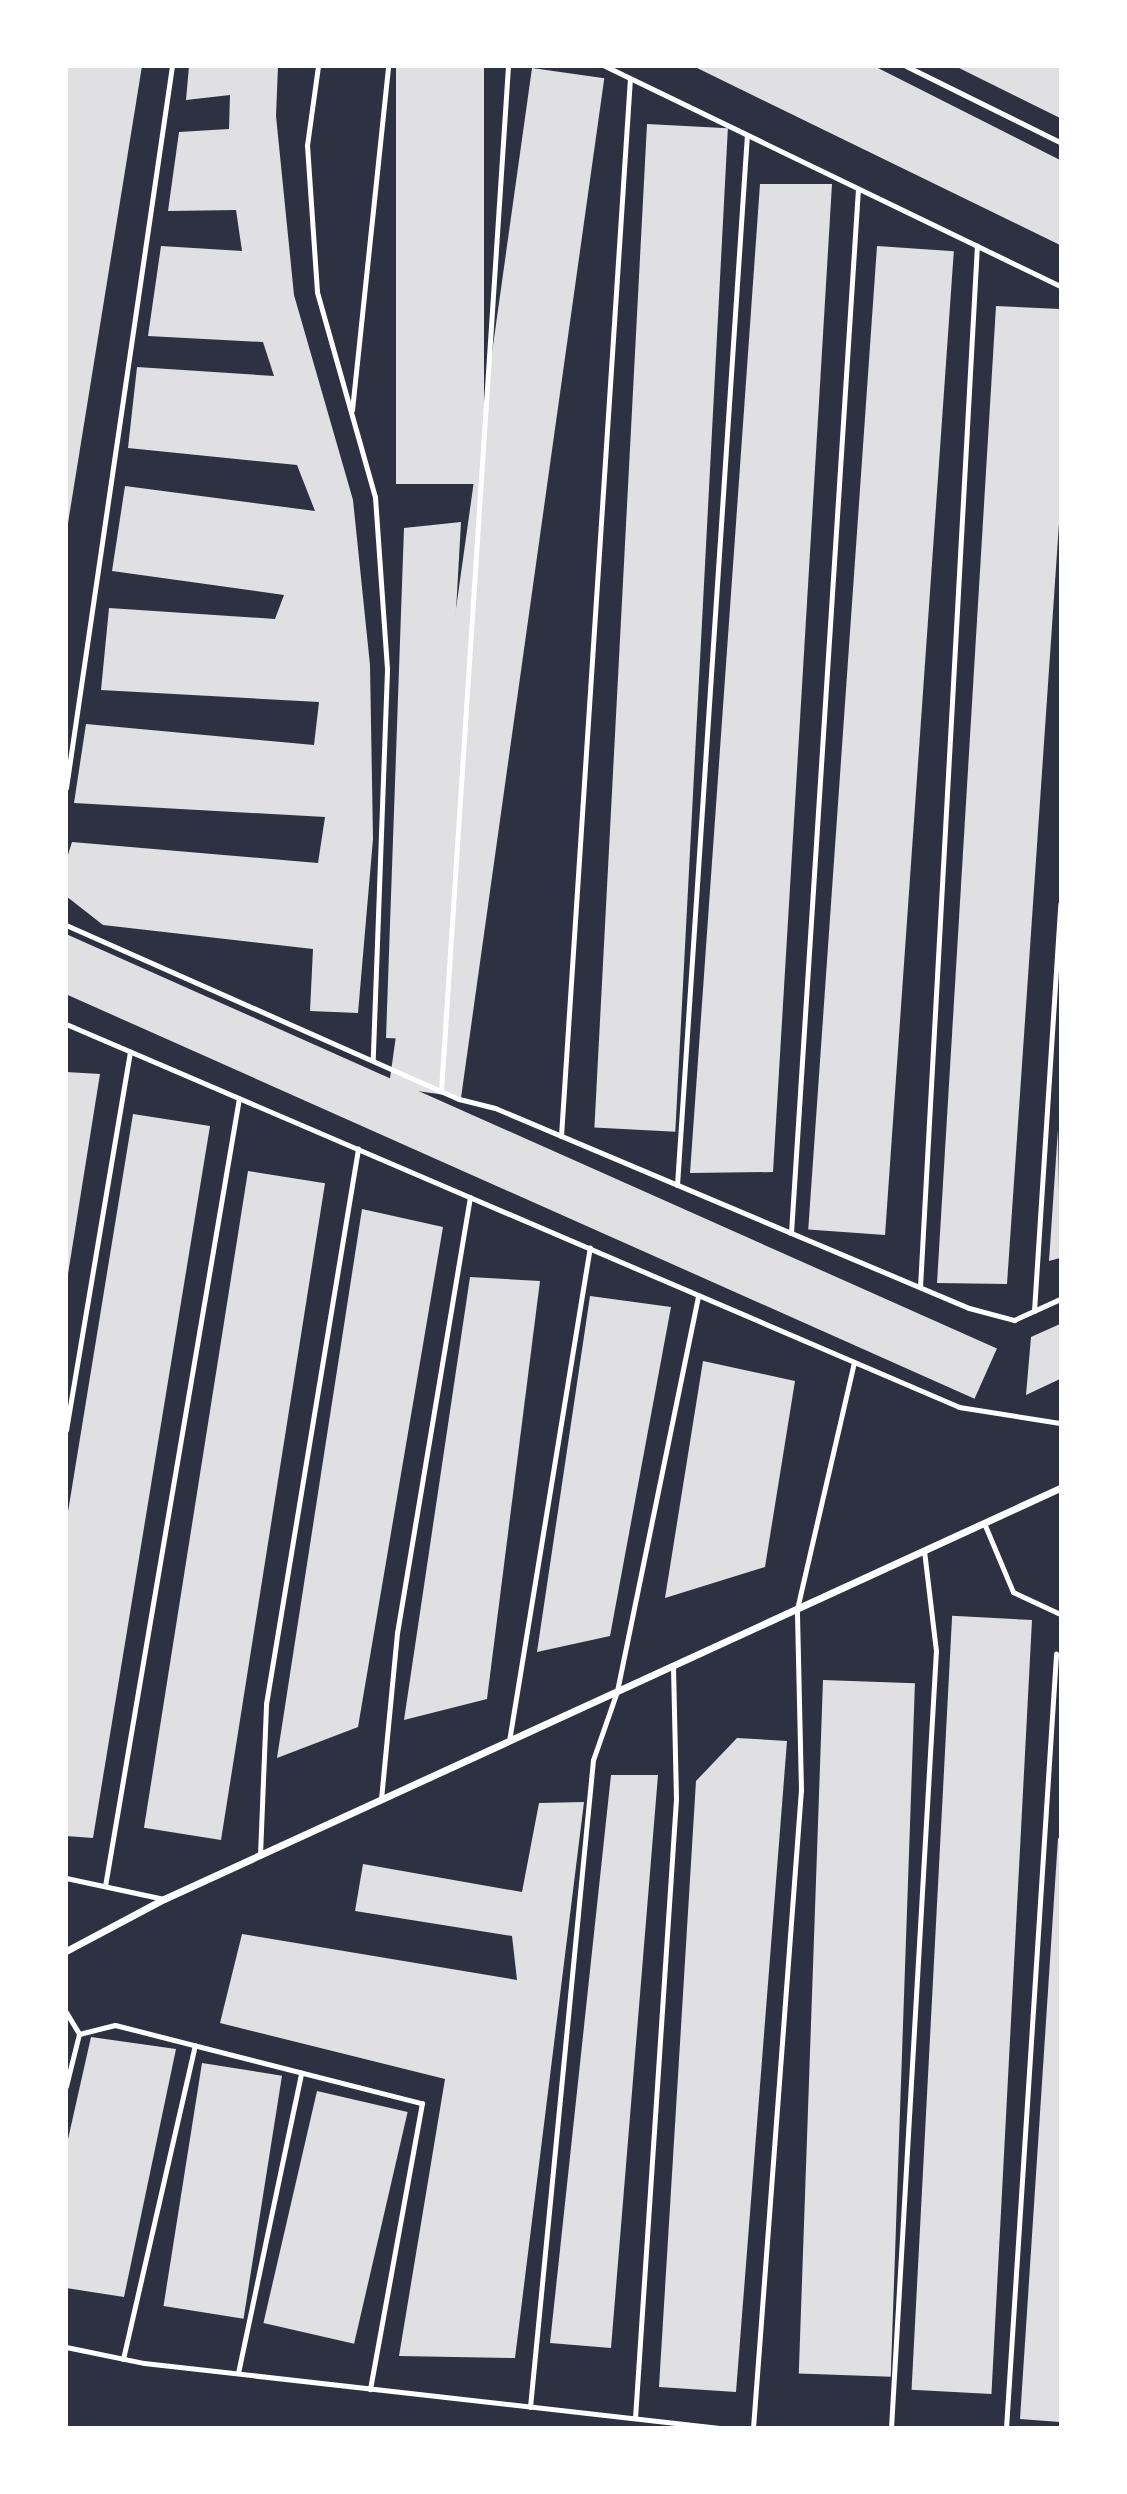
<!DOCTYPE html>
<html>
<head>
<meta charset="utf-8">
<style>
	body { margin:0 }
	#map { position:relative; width:1127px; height:2494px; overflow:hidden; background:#2d3142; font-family:"IBM Plex Serif",serif }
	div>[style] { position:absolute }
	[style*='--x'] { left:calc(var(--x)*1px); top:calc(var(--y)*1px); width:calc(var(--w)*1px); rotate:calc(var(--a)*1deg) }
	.building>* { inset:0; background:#e0e0e3; transform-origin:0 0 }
	.service>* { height:5px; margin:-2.5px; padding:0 2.5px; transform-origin:2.5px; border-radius:2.5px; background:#fff }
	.minor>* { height:7px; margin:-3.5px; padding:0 3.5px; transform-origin:3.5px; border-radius:3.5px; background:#fff }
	span { translate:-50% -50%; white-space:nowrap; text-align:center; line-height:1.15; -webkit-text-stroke:7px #fff; paint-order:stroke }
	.frame { position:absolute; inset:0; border:68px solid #fff; pointer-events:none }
</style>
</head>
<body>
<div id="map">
	<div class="building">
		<div style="clip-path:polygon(66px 66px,142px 66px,68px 523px,66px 523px)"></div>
		<div style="clip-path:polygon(189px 66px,278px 66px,276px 116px,294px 295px,353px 500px,370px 665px,373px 839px,358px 1013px,310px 1011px,313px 949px,103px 925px,66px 896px,66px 861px,72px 842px,318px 863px,325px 817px,74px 803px,86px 724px,314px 745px,319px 702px,101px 690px,109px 608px,275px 619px,284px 595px,112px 571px,125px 486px,315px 511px,297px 465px,128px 448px,137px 367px,274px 376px,263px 342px,148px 336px,161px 246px,242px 251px,236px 210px,168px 211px,179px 132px,229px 129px,230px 95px,186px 100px)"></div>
		<div style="left:396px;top:66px;width:88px;height:418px"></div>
		<div style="clip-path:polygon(693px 66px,874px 66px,1060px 160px,1060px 245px)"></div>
		<div style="clip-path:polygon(955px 66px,1060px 66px,1060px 118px)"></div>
		<div style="left:532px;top:68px;width:73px;height:1029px;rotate:8deg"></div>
		<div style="left:647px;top:124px;width:81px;height:1005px;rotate:3deg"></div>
		<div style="clip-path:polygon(760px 184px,832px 184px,773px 1172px,690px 1173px)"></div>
		<div style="left:877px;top:246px;width:77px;height:986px;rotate:4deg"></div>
		<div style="clip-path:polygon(996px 306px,1060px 309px,1060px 509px,1007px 1284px,937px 1283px)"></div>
		<div style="clip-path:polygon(461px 522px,432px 1040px,386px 1038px,404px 528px)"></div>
		<div style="left:66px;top:934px;width:1019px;height:55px;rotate:24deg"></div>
		<div style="clip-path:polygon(66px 1072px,100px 1074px,68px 1274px,66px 1274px)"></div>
		<div style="clip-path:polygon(133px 1114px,210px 1126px,93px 1838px,66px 1836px,66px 1524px)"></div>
		<div style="clip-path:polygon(1058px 1129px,1060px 1258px,1049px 1261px)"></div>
		<div style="left:248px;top:1171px;width:78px;height:665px;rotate:9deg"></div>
		<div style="clip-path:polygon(362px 1209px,443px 1227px,358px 1727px,277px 1758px)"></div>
		<div style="clip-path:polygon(470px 1277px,540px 1281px,487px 1699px,404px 1720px)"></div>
		<div style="clip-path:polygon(590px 1296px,671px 1307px,610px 1636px,537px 1652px)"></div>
		<div style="clip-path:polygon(1060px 1324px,1060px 1379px,1026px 1395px,1031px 1337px)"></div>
		<div style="clip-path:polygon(703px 1361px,795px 1381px,765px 1567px,665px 1598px)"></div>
		<div style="left:1032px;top:1620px;width:775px;height:80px;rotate:93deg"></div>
		<div style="left:823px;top:1680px;width:92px;height:694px;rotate:2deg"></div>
		<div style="clip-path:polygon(737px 1738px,787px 1741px,736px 2392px,659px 2387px,696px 1781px)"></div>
		<div style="clip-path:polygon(611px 1775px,658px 1775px,611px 2348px,550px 2343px)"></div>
		<div style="clip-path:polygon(584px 1802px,515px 2358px,399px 2356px,445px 2079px,220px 2023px,242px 1934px,517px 1980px,512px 1936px,355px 1911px,363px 1864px,522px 1892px,539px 1803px)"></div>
		<div style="clip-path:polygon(1058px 1838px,1060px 1838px,1060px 2422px,1020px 2419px)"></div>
		<div style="clip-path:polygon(91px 2037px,176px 2049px,124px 2297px,66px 2288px,66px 2148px)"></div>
		<div style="left:202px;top:2063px;width:81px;height:246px;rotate:9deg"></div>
		<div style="left:317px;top:2091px;width:93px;height:238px;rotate:13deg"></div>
	</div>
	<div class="service">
		<div style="--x:318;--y:66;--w:80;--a:97.9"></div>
		<div style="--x:307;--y:145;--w:147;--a:86.1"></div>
		<div style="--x:317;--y:292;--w:213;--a:74.2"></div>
		<div style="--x:375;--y:497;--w:173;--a:86"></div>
		<div style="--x:387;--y:670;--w:390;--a:92.1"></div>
		<div style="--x:605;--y:66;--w:505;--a:25.8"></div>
		<div style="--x:906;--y:66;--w:172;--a:26.3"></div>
		<div style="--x:352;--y:410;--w:346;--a:-84"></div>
		<div style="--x:66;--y:788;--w:730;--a:-81.65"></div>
		<div style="--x:66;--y:925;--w:430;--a:23.9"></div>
		<div style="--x:459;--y:1099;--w:37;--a:14"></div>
		<div style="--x:495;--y:1108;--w:514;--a:22.88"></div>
		<div style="--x:969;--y:1308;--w:47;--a:14.9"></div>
		<div style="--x:1014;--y:1320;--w:51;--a:-24.5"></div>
		<div style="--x:66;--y:1024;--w:972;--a:23.21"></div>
		<div style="--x:959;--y:1407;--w:102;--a:9"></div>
		<div style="--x:441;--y:1091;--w:1027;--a:-86.26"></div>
		<div style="--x:561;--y:1136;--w:1059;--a:-86.27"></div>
		<div style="--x:677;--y:1185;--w:1052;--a:-86.19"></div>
		<div style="--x:791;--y:1233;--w:1046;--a:-86.33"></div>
		<div style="--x:920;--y:1287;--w:1043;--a:-86.87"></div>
		<div style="--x:1034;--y:1311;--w:408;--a:-86.3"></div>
		<div style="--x:66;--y:1430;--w:384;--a:-80.4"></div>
		<div style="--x:984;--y:1523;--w:75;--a:67.2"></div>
		<div style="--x:1013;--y:1592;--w:52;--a:25.1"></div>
		<div style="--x:509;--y:1741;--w:500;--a:-80.7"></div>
		<div style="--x:381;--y:1799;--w:167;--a:-84.5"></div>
		<div style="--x:397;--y:1633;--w:442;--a:-80.5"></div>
		<div style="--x:260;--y:1855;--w:151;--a:-87.7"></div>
		<div style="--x:266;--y:1704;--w:563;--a:-80.59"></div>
		<div style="--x:66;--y:1878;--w:100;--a:12.1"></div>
		<div style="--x:105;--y:1886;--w:799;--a:-80.35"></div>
		<div style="--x:66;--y:2012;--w:26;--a:59"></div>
		<div style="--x:79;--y:2034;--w:54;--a:104"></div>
		<div style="--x:79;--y:2034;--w:37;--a:-14"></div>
		<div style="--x:115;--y:2025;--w:317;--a:14.3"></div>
		<div style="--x:422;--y:2103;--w:291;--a:100.3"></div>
		<div style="--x:66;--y:2347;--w:80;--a:11.6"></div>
		<div style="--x:144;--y:2363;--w:579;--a:6.45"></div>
		<div style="--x:123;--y:2359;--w:322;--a:-77.1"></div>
		<div style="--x:238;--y:2373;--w:307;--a:-78.1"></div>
		<div style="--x:530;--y:2407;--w:650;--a:-84.44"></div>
		<div style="--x:593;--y:1760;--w:73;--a:-70.8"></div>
		<div style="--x:617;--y:1691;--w:404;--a:-78.4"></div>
		<div style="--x:635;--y:2418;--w:620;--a:-86.21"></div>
		<div style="--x:676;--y:1799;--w:133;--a:-91.3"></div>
		<div style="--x:753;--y:2428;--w:640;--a:-85.7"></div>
		<div style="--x:801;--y:1790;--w:181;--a:-91.3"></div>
		<div style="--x:797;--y:1609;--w:253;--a:-77"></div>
		<div style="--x:891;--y:2428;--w:778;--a:-86.69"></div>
		<div style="--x:936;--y:1651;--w:101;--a:-96.8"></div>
		<div style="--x:1006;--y:2428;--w:776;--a:-86.3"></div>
	</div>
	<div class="minor">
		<div style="--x:66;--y:1951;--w:111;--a:-28"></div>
		<div style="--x:164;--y:1899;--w:986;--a:-24.64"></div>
	</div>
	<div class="frame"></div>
</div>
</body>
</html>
